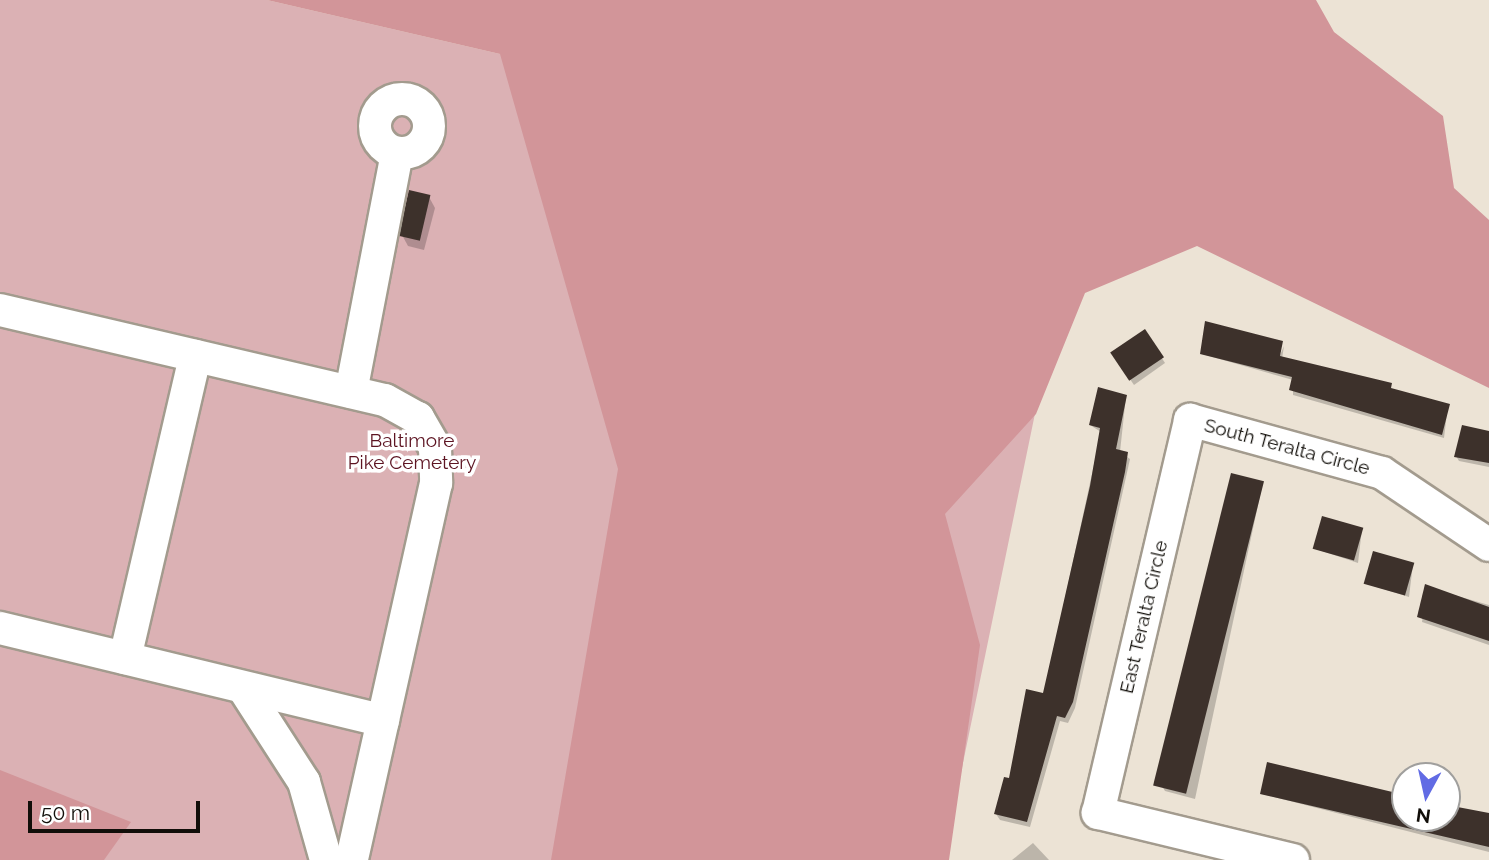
<!DOCTYPE html>
<html>
<head>
<meta charset="utf-8">
<style>
	body { margin:0 }
	#map { position:relative; width:1489px; height:860px; overflow:hidden; background:#ece3d5; font-family:Raleway,sans-serif }
	div>[style] { position:absolute }
	[style*='--x'] { left:calc(var(--x)*1px); top:calc(var(--y)*1px); width:calc(var(--w)*1px); rotate:calc(var(--a)*1deg) }
	.green>* { inset:0; background:#dbb1b4 }
	.forest>* { inset:0; background:#d29599 }
	.shadow>* { inset:0; background:#0003 }
	.building>* { inset:0; background:#3d312b; transform-origin:0 0 }
	.roads { filter:drop-shadow(2px 0 #a39b8e) drop-shadow(-2px 0 #a39b8e) drop-shadow(0 2px #a39b8e) drop-shadow(0 -2px #a39b8e) }
	.minor>* { height:32px; margin:-16px; padding:0 16px; transform-origin:16px; border-radius:16px; background:#fff }
	.minor>.ring { margin:-16px; padding:0; box-sizing:content-box; background:none; border:32px solid #fff; border-radius:50% }
	span { translate:-50% -50%; white-space:nowrap; text-align:center; line-height:1.15; -webkit-text-stroke:7px #fff; paint-order:stroke }
	.park-label { font-size:19px; color:#5d1422 }
	.street-label { font-size:19px; color:#110e09 }
	.north { position:absolute; left:1391px; top:762px; width:70px; height:70px; box-sizing:border-box; background:#fff; border:2px solid #a09f9d; border-radius:50%; rotate:188deg; font-size:19px; font-weight:700; line-height:28px; text-align:center; color:#110e09 }
	.north::after { content:''; display:block; margin:auto; width:24px; height:32px; background:#616be4; clip-path:polygon(50% 0,100% 100%,50% 72%,0 100%) }
	.scale { position:absolute; left:28px; top:801px; width:172px; height:32px; box-sizing:border-box; border:4px solid #110e09; border-top:0; padding-left:9px; font-size:21px; line-height:24px; white-space:nowrap; color:#110e09; -webkit-text-stroke:5px #fff; paint-order:stroke }
</style>
</head>
<body>
<div id="map">
	<div class="green">
		<div style="clip-path:polygon(0 0,267px 0,500px 54px,1085px 171px,943px 860px,0 860px)"></div>
	</div>
	<div class="forest">
		<div style="clip-path:polygon(267px 0,1316px 0,1334px 32px,1443px 116px,1454px 188px,1489px 220px,1489px 388px,1197px 246px,1085px 293px,1036px 414px,945px 514px,980px 645px,949px 860px,551px 860px,618px 469px,500px 54px)"></div>
		<div style="clip-path:polygon(0 770px,131px 822px,104px 860px,0 860px)"></div>
	</div>
	<div class="shadow">
		<div style="clip-path:polygon(429px 197px,435px 208px,424px 250px,408px 246px,402px 235px)"></div>
		<div style="clip-path:polygon(1145px 332px,1165px 363px,1134px 385px,1116px 359px)"></div>
		<div style="clip-path:polygon(1282px 343px,1276px 364px,1284px 346px,1282px 359px,1448px 405px,1444px 438px,1293px 395px,1293px 380px,1202px 354px)"></div>
		<div style="clip-path:polygon(1126px 396px,1120px 452px,1130px 459px,1075px 708px,1068px 723px,1060px 721px,1030px 827px,1000px 820px,996px 814px,1044px 695px,1101px 432px,1090px 425px)"></div>
		<div style="clip-path:polygon(1489px 433px,1489px 467px,1459px 461px,1456px 456px)"></div>
		<div style="clip-path:polygon(1263px 482px,1195px 799px,1165px 791px,1162px 786px)"></div>
		<div style="clip-path:polygon(1362px 529px,1358px 563px,1316px 549px)"></div>
		<div style="clip-path:polygon(1413px 564px,1409px 597px,1367px 584px)"></div>
		<div style="clip-path:polygon(1426px 587px,1489px 605px,1489px 645px,1422px 622px)"></div>
		<div style="clip-path:polygon(1262px 794px,1405px 796px,1405px 818px,1447px 818px,1447px 806px,1489px 816px,1489px 852px)"></div>
		<div style="clip-path:polygon(1033px 843px,1049px 860px,1012px 860px)"></div>
	</div>
	<div class="building">
		<div style="left:409px;top:190px;width:22px;height:47px;rotate:13deg"></div>
		<div style="clip-path:polygon(1205px 321px,1283px 341px,1280px 356px,1392px 383px,1391px 388px,1450px 404px,1442px 435px,1289px 390px,1292px 377px,1200px 354px)"></div>
		<div style="left:1145px;top:329px;width:34px;height:42px;rotate:56deg"></div>
		<div style="clip-path:polygon(1098px 387px,1127px 395px,1116px 449px,1128px 452px,1125px 472px,1073px 702px,1065px 718px,1057px 716px,1027px 822px,994px 814px,1004px 777px,1009px 778px,1026px 689px,1043px 693px,1090px 486px,1100px 428px,1089px 425px)"></div>
		<div style="clip-path:polygon(1462px 425px,1489px 431px,1489px 463px,1454px 457px)"></div>
		<div style="left:1231px;top:473px;width:34px;height:322px;rotate:14deg"></div>
		<div style="left:1322px;top:516px;width:43px;height:34px;rotate:16deg"></div>
		<div style="left:1373px;top:551px;width:43px;height:34px;rotate:16deg"></div>
		<div style="clip-path:polygon(1425px 584px,1489px 607px,1489px 641px,1417px 617px)"></div>
		<div style="clip-path:polygon(1267px 762px,1405px 795px,1405px 818px,1447px 818px,1447px 805px,1489px 813px,1489px 847px,1260px 794px)"></div>
	</div>
	<div class="roads">
		<div class="minor">
			<div class="ring" style="left:375px;top:99px;width:22px;height:22px"></div>
			<div style="--x:0;--y:310;--w:395;--a:13.2"></div>
			<div style="--x:385;--y:400;--w:38;--a:29"></div>
			<div style="--x:418;--y:418;--w:34;--a:60"></div>
			<div style="--x:435;--y:448;--w:35;--a:88"></div>
			<div style="--x:436;--y:483;--w:386;--a:102.6"></div>
			<div style="--x:351;--y:392;--w:243;--a:-79.1"></div>
			<div style="--x:0;--y:628;--w:394;--a:13.6"></div>
			<div style="--x:125;--y:658;--w:310;--a:-76.9"></div>
			<div style="--x:246;--y:692;--w:107;--a:57.2"></div>
			<div style="--x:304;--y:782;--w:81;--a:74.2"></div>
			<div style="--x:1293;--y:860;--w:201;--a:-166.4"></div>
			<div style="--x:1098;--y:813;--w:404;--a:-76.8"></div>
			<div style="--x:1190;--y:420;--w:199;--a:15.4"></div>
			<div style="--x:1382;--y:473;--w:129;--a:33.9"></div>
		</div>
	</div>
	<div class="park-label">
		<span style="left:412px;top:452px">Baltimore<br>Pike Cemetery</span>
	</div>
	<div class="street-label">
		<span style="left:1287px;top:447px;rotate:15deg">South Teralta Circle</span>
		<span style="left:1144px;top:617px;rotate:-77deg">East Teralta Circle</span>
	</div>
	<div class="north">N</div>
	<div class="scale">50 m</div>
</div>
</body>
</html>
